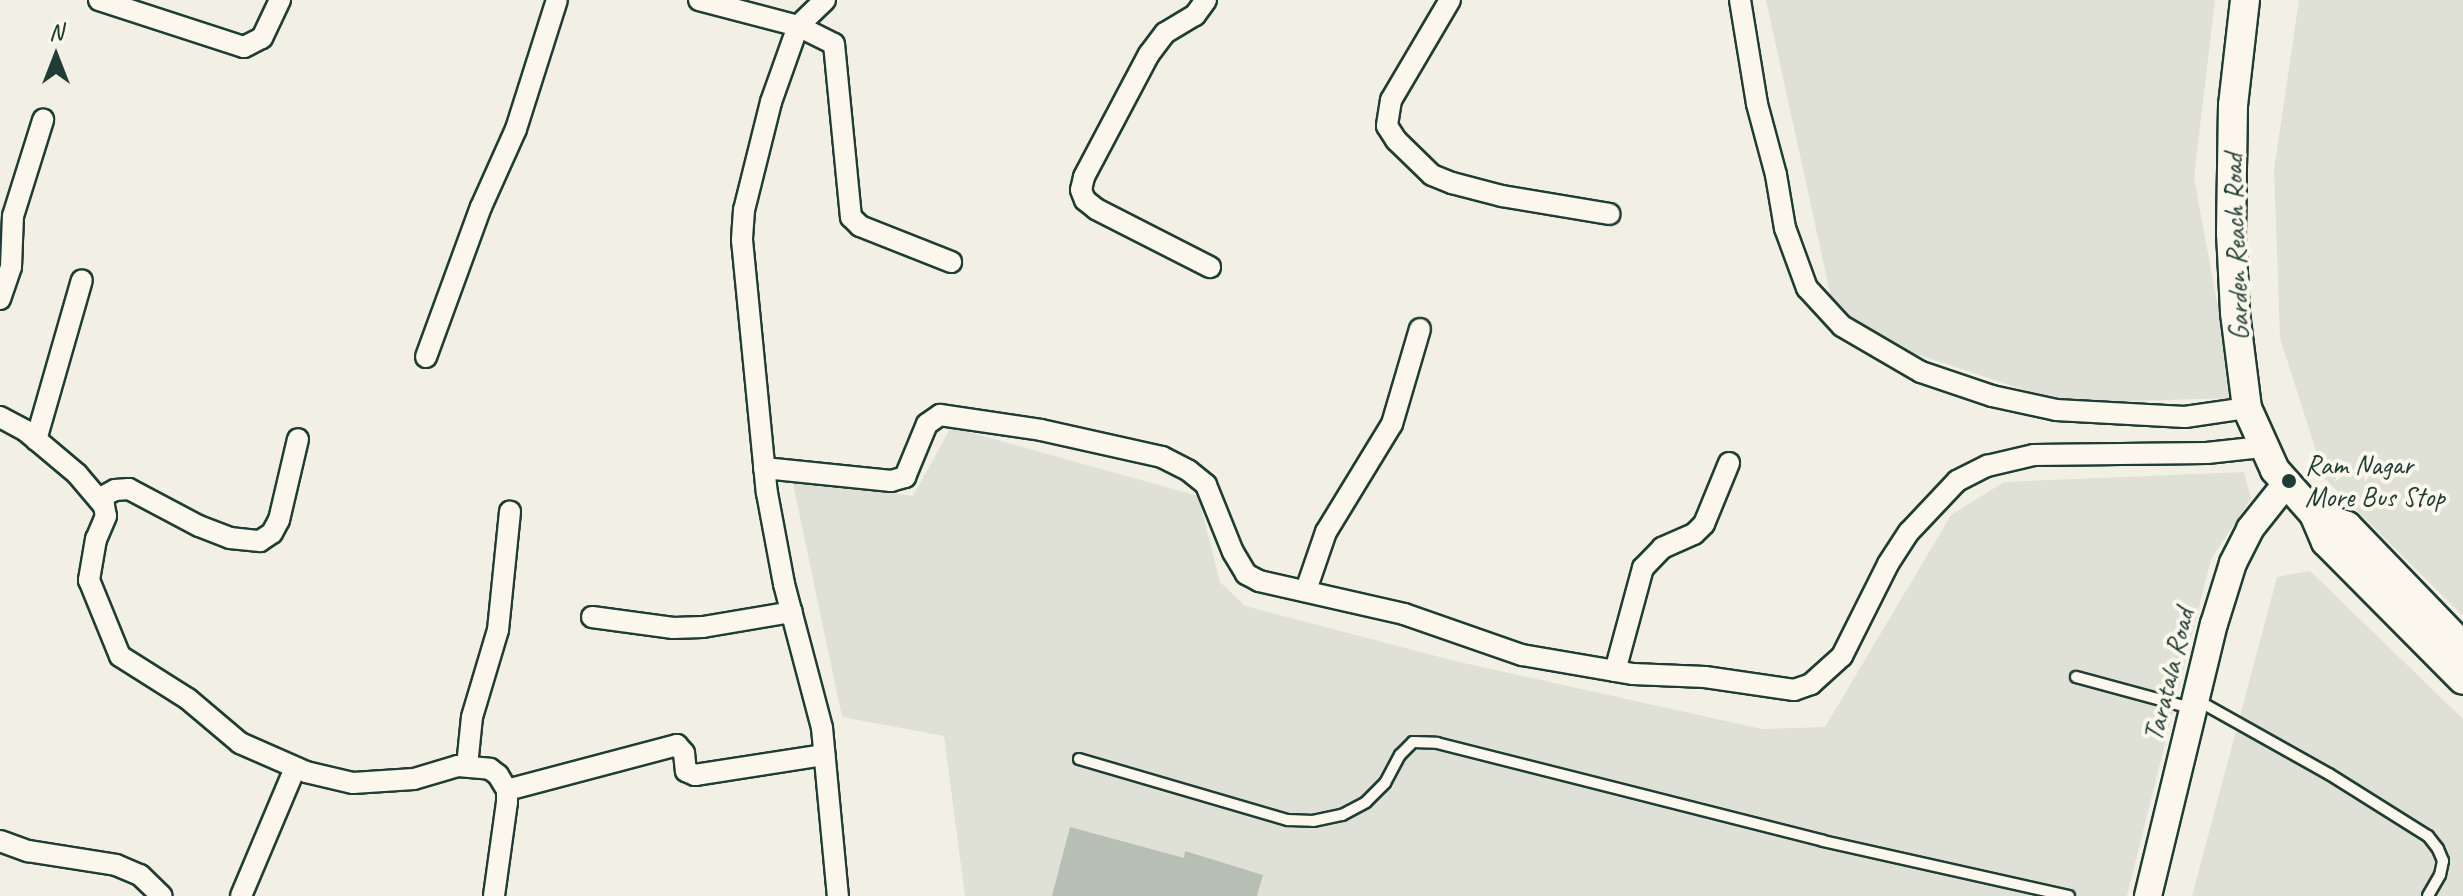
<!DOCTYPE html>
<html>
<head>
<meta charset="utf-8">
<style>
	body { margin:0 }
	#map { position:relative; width:2463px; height:896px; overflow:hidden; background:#f2f0e5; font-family:Caveat,sans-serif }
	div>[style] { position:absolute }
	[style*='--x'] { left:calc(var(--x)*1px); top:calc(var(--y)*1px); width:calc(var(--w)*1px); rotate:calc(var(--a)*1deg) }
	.built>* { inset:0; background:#e0e1d6 }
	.building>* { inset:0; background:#b7beb3 }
	.roads { filter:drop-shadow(2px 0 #1f3d34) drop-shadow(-2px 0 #1f3d34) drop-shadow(0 2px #1f3d34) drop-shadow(0 -2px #1f3d34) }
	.service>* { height:10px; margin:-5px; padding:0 5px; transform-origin:5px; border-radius:5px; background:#fbf7ec }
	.minor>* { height:20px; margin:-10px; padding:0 10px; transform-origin:10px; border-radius:10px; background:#fbf7ec }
	.tertiary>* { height:26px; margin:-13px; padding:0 13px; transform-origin:13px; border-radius:13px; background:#fbf7ec }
	.secondary>* { height:28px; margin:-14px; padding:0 14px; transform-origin:14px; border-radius:14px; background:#fbf7ec }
	.dots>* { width:22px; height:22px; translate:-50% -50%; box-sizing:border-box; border:4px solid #fbf7ec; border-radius:50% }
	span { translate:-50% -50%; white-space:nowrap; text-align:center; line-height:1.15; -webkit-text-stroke:8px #fbf7ec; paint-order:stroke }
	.street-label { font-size:28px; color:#1f3d34 }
	.poi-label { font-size:28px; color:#1f3d34 }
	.left { translate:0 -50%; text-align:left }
	.north { position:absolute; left:16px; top:16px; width:80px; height:80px; -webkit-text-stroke:6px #fbf7ec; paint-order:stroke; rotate:0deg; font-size:22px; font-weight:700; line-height:32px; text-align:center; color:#1f3d34 }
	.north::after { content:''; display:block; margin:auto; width:28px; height:36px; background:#1f3d34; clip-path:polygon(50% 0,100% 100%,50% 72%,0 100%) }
</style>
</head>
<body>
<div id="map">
	<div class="built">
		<div style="clip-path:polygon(1766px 0,2215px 0,2194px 178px,2235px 398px,2064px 403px,1870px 339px,1832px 302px)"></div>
		<div style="clip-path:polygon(2299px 0,2463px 0,2463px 616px,2325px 479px,2280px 338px,2274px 170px)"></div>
		<div style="clip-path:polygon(951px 427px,1198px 496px,1220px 582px,1245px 606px,1455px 661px,1762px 729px,1825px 727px,1951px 515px,2004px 482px,2244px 472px,2251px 499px,2211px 559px,2127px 896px,965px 896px,944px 736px,842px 717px,792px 479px,913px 496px)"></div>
		<div style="clip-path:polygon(2310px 571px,2463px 719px,2463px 896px,2192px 896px,2277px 577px)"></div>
	</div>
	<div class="building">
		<div style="clip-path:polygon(1070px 827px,1184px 858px,1185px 851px,1263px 875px,1257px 896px,1052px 896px)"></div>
	</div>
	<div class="roads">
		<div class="service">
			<div style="--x:2076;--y:677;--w:119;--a:15.1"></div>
			<div style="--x:2197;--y:700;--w:151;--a:29.3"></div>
			<div style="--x:2329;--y:774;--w:117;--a:32.1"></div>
			<div style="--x:2428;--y:836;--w:16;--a:52"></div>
			<div style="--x:2438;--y:849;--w:13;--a:67"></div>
			<div style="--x:2443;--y:861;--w:14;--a:102"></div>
			<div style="--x:2440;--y:875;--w:24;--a:120"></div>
			<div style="--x:1079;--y:759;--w:218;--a:16.3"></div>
			<div style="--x:1288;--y:820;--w:25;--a:2"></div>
			<div style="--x:1313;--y:821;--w:30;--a:-12"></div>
			<div style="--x:1342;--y:815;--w:27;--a:-28"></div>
			<div style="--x:1366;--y:802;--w:27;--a:-45"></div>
			<div style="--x:1385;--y:783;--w:32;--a:-62"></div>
			<div style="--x:1400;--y:755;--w:18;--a:-45"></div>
			<div style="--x:1413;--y:742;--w:24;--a:2"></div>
			<div style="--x:1437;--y:743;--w:398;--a:14.2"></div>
			<div style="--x:1823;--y:841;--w:252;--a:12.6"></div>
		</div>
		<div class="minor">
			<div style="--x:99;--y:0;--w:152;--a:18"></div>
			<div style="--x:244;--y:47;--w:20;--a:-27"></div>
			<div style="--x:262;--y:38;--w:42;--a:-64.7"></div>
			<div style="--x:699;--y:0;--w:102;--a:14.7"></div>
			<div style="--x:798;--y:26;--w:40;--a:26.6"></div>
			<div style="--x:834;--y:44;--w:174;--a:84.4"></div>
			<div style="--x:851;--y:217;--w:13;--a:45"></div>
			<div style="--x:860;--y:226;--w:98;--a:21.6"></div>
			<div style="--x:825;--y:0;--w:37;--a:136"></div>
			<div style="--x:798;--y:26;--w:81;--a:109.6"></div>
			<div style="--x:771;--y:102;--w:111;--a:104"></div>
			<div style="--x:744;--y:210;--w:30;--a:94"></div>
			<div style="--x:742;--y:240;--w:254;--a:84.4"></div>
			<div style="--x:767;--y:493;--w:93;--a:79.4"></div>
			<div style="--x:784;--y:584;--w:149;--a:75.2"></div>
			<div style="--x:822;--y:728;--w:169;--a:84.6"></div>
			<div style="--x:1206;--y:0;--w:19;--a:126"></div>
			<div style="--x:1195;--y:15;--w:35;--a:149"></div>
			<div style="--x:1165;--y:33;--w:26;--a:127"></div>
			<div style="--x:1149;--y:54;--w:139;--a:117.9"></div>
			<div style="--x:1084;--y:177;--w:13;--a:103"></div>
			<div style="--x:1081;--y:190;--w:11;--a:68"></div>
			<div style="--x:1085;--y:200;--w:14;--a:39"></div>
			<div style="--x:1096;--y:209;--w:128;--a:27"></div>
			<div style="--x:1450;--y:0;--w:116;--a:120.5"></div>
			<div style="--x:1391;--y:100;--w:26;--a:99"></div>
			<div style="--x:1387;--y:126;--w:17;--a:57"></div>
			<div style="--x:1396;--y:140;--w:50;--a:44.2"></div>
			<div style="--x:1432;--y:175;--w:22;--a:22"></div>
			<div style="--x:1452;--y:183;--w:52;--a:14.6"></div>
			<div style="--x:1502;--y:196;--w:109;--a:9.5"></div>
			<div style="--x:1740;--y:0;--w:105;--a:80.7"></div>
			<div style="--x:1757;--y:104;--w:73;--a:75"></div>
			<div style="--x:1776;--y:175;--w:54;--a:80.4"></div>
			<div style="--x:1785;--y:228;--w:64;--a:69.9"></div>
			<div style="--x:1807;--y:288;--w:52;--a:47.4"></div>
			<div style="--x:1842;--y:326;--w:91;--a:30.2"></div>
			<div style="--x:1921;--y:372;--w:75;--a:18.7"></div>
			<div style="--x:1992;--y:396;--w:66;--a:12.3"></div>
			<div style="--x:2056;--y:410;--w:129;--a:3.1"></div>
			<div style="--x:2185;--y:417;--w:63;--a:-8.3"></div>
			<div style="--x:0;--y:299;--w:34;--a:-71"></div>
			<div style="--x:11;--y:267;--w:51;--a:-87.8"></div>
			<div style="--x:13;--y:216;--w:101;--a:-72.6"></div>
			<div style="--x:426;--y:357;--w:160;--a:-69.9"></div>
			<div style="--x:481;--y:207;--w:85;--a:-65.8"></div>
			<div style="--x:516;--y:129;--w:135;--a:-72.4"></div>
			<div style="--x:0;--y:417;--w:30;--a:28"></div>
			<div style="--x:26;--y:431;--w:67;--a:40.1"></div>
			<div style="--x:77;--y:474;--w:42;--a:49.8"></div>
			<div style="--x:104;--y:506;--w:10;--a:79"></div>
			<div style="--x:106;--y:516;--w:25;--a:113"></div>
			<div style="--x:96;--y:539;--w:42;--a:99.7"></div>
			<div style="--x:89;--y:580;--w:82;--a:67.8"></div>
			<div style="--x:120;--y:656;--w:80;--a:32.3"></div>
			<div style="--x:188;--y:699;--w:68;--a:40.2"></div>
			<div style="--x:240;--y:743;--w:72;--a:23.7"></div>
			<div style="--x:306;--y:772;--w:48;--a:13.2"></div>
			<div style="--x:353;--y:783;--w:61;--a:-3.8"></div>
			<div style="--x:414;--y:779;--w:46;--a:-16.5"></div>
			<div style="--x:458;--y:766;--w:32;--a:5"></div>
			<div style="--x:490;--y:769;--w:10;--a:37"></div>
			<div style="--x:498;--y:775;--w:17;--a:59"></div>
			<div style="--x:507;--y:790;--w:12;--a:90"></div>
			<div style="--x:507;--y:802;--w:95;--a:97.9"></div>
			<div style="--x:36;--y:440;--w:166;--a:-74"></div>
			<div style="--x:764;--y:468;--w:128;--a:5.8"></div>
			<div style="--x:891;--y:481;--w:15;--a:-16"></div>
			<div style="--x:905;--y:477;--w:57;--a:-67.5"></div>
			<div style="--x:927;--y:424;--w:16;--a:-35"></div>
			<div style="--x:940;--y:415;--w:102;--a:8.4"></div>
			<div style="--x:1041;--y:430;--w:124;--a:12.6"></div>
			<div style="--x:1162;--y:457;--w:30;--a:27"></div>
			<div style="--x:1189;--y:471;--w:22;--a:39"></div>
			<div style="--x:1206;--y:485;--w:72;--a:68.1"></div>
			<div style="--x:1233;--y:552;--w:26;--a:59"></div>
			<div style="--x:1246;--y:574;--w:15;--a:28"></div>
			<div style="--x:1259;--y:581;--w:149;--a:12.8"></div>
			<div style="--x:1404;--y:614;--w:125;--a:19.2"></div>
			<div style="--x:1522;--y:655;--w:113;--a:9.7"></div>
			<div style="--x:1633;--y:674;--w:72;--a:2.4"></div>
			<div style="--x:1705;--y:677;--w:90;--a:8.3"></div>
			<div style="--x:1794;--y:690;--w:18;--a:-19"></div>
			<div style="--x:1811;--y:684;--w:42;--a:-42.1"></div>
			<div style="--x:1842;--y:656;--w:103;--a:-63.4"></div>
			<div style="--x:1888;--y:564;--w:38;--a:-57"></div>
			<div style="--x:1909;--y:532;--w:70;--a:-46.7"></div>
			<div style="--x:1957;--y:481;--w:34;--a:-27"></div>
			<div style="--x:1987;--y:466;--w:48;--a:-13.2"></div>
			<div style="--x:2034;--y:455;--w:173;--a:-0.7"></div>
			<div style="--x:2207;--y:453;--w:55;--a:-6.2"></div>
			<div style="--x:100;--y:498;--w:17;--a:-28"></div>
			<div style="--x:115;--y:490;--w:14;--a:-4"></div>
			<div style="--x:129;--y:489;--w:79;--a:27.9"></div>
			<div style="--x:199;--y:526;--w:33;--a:21"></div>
			<div style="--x:230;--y:538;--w:30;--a:6"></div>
			<div style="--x:260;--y:541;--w:14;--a:-34"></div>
			<div style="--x:272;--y:533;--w:15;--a:-62"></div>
			<div style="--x:279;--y:520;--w:83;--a:-76.8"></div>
			<div style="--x:1306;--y:590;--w:61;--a:-71"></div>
			<div style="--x:1326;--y:532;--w:127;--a:-58.6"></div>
			<div style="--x:1392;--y:424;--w:99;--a:-73.6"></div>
			<div style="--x:592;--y:617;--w:82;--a:7.7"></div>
			<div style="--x:673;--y:628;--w:30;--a:-2"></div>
			<div style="--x:703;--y:627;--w:90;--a:-9.6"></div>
			<div style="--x:1615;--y:671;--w:107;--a:-74.8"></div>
			<div style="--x:1643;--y:568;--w:28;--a:-46"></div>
			<div style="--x:1662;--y:548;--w:35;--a:-24"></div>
			<div style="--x:1694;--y:534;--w:14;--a:-45"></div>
			<div style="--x:1704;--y:524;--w:66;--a:-67.7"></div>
			<div style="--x:467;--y:766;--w:49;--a:-84.2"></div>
			<div style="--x:472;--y:717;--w:91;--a:-73.4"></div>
			<div style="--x:498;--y:630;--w:119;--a:-84.2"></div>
			<div style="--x:507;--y:790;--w:176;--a:-14.8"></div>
			<div style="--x:677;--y:745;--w:11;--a:49"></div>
			<div style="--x:684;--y:753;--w:18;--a:84"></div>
			<div style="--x:686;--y:771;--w:10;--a:24"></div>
			<div style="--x:695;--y:775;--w:131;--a:-8.8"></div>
			<div style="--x:0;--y:841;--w:30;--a:20"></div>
			<div style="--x:28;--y:851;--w:89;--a:9"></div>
			<div style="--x:116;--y:865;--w:26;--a:23"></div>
			<div style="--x:140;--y:875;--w:30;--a:44"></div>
			<div style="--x:241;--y:896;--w:139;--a:-67.1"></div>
		</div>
		<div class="tertiary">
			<div style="--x:2148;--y:896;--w:280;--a:-76.4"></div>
			<div style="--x:2214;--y:624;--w:64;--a:-72.7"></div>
			<div style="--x:2233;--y:563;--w:38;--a:-63"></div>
			<div style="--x:2250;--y:529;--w:56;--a:-51.5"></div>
		</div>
		<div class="secondary">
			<div style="--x:2245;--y:0;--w:106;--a:96.5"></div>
			<div style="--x:2233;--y:105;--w:128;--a:90.9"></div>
			<div style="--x:2231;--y:233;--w:80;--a:87.1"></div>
			<div style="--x:2235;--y:313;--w:96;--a:82.8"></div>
			<div style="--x:2247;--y:408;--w:68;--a:65.7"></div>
			<div style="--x:2275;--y:470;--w:59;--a:48.4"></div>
			<div style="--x:2314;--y:514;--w:30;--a:67"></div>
			<div style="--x:2326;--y:542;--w:194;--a:45.2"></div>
			<div style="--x:2314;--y:514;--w:35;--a:20"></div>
			<div style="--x:2347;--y:526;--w:167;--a:46"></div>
		</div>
	</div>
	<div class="dots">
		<div style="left:2289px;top:481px;background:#1f3d34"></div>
	</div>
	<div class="street-label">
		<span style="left:2236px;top:247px;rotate:-92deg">Garden Reach Road</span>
		<span style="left:2169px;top:675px;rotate:-76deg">Taratala Road</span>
	</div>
	<div class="poi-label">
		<span class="left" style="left:2305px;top:481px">Ram Nagar<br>More Bus Stop</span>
	</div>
	<div class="north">N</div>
</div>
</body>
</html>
